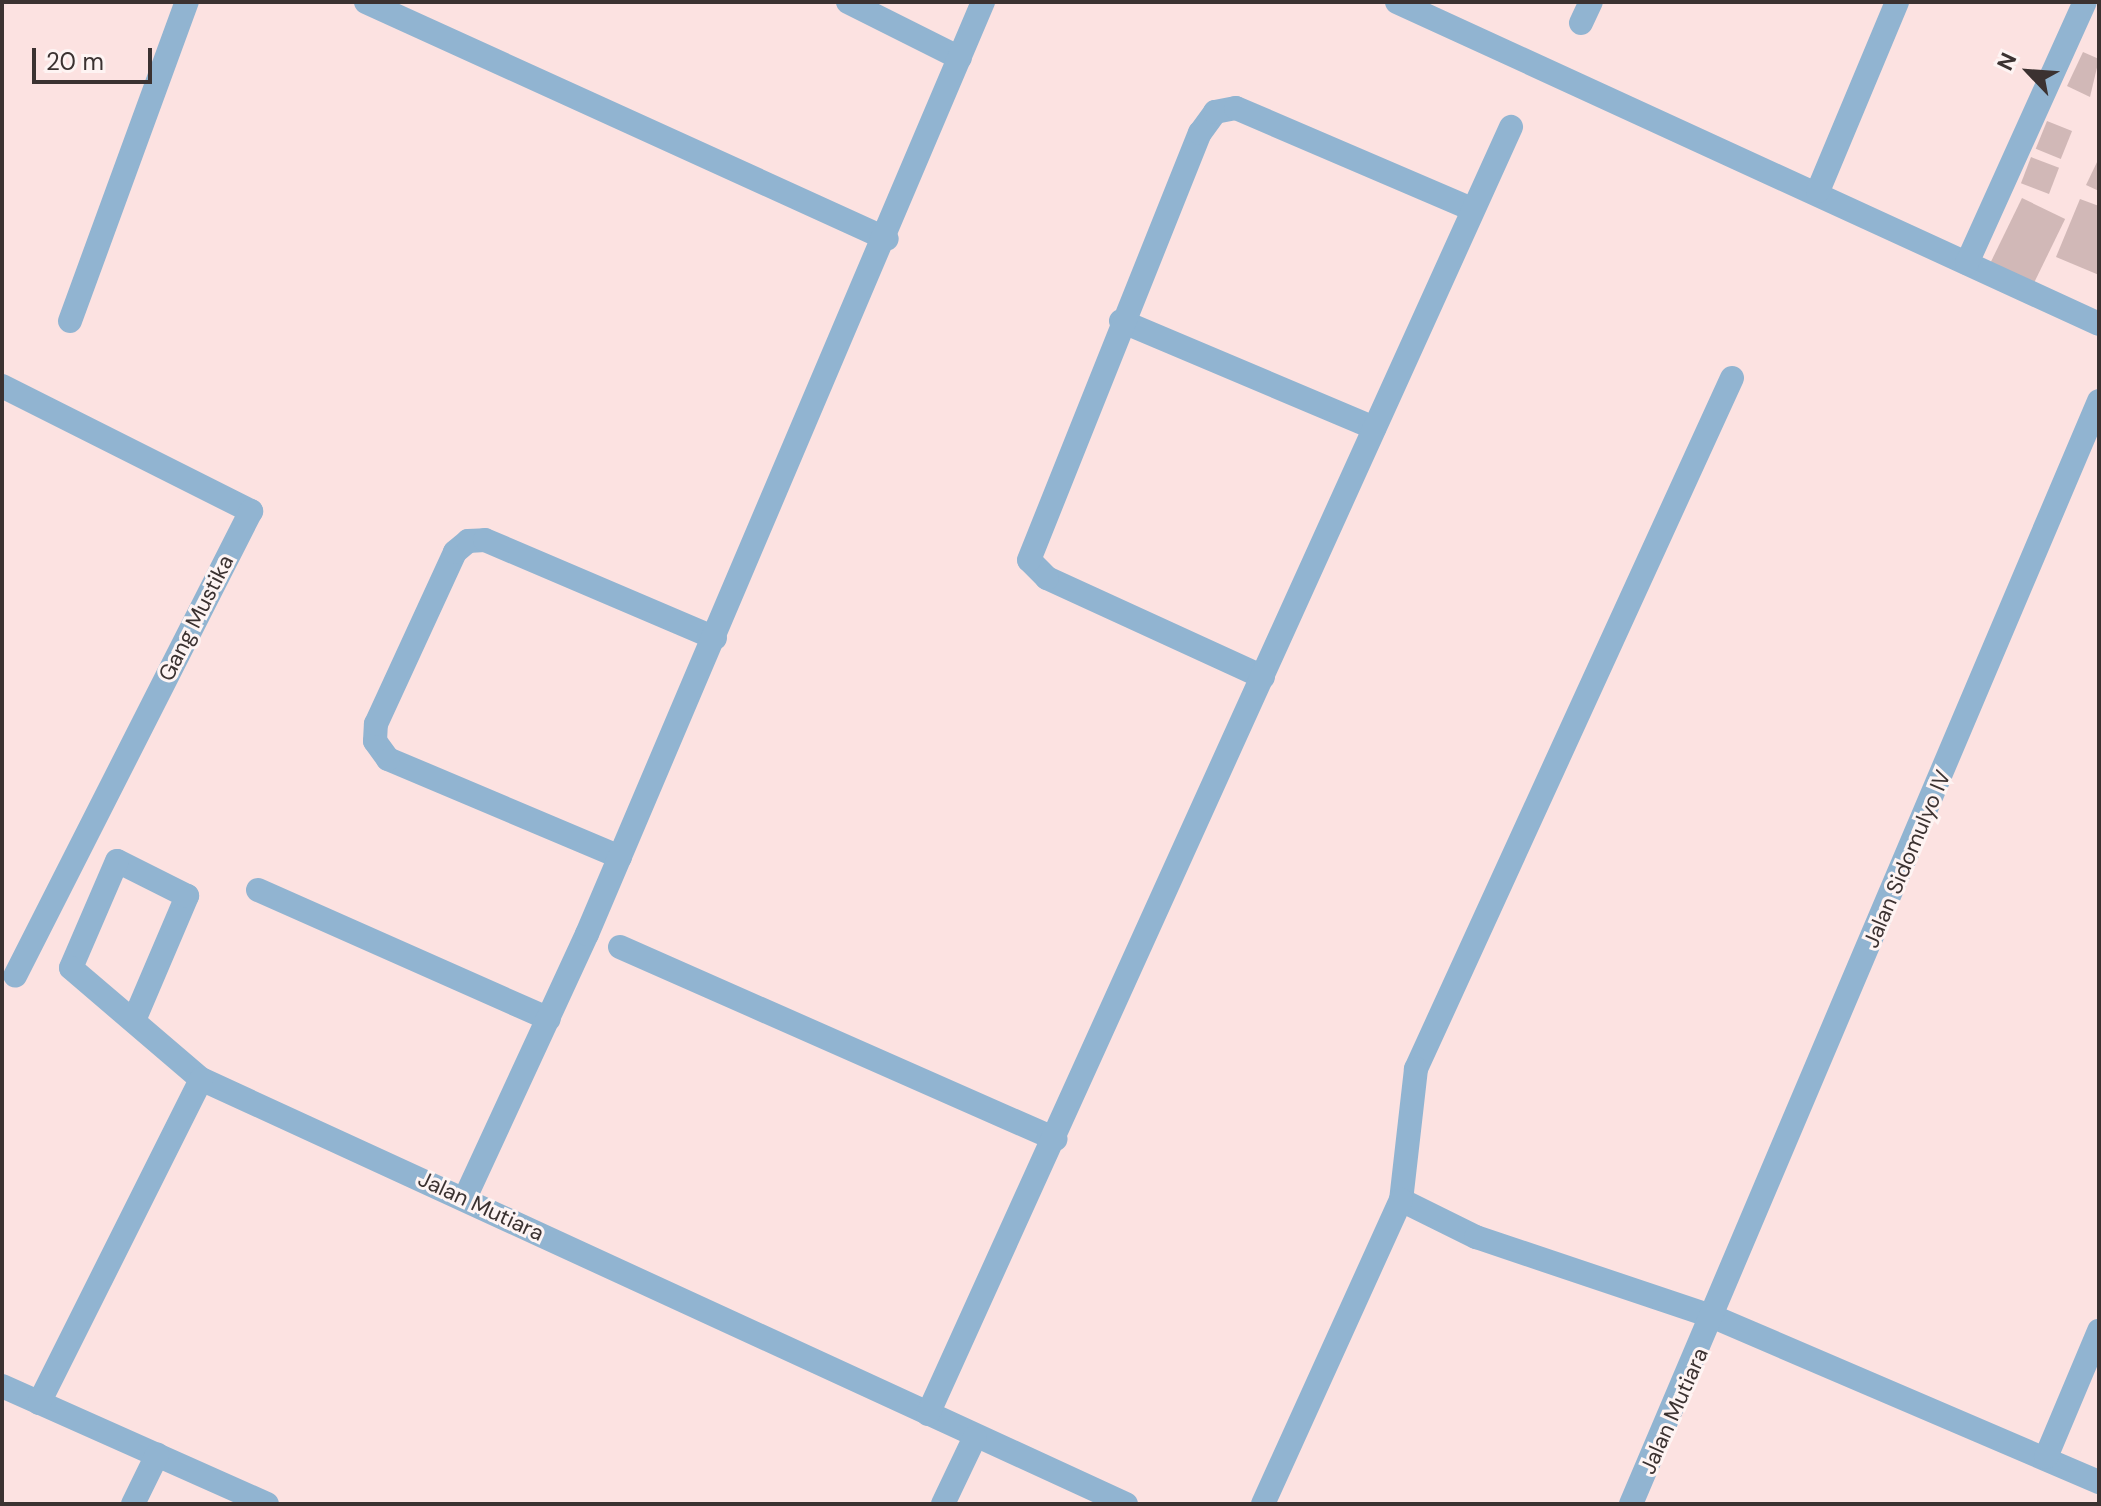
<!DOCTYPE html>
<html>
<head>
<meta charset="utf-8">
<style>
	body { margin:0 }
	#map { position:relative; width:2101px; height:1506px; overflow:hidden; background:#fce2e1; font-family:"DM Sans",sans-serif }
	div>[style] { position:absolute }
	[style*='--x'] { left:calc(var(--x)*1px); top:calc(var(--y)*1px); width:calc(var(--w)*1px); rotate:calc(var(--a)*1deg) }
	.building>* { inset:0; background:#d1b8b7; transform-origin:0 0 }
	.minor>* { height:24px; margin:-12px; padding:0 12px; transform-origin:12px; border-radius:12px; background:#91b4d1 }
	span { translate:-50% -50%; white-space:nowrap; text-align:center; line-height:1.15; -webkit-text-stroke:6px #fef4f3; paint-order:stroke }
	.street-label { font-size:22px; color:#3b3231 }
	.frame { position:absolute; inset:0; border:4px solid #3b3231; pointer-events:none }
	.north { position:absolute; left:1989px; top:32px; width:80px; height:80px; -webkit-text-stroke:6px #fef4f3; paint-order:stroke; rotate:295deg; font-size:22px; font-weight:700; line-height:32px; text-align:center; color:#3b3231 }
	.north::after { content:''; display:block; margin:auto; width:28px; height:36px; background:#3b3231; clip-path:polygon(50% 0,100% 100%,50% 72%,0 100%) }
	.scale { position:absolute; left:32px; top:48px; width:120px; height:36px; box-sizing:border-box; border:4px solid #3b3231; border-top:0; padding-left:10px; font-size:24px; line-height:28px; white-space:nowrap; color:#3b3231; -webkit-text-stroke:6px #fef4f3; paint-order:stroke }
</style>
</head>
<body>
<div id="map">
	<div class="building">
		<div style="clip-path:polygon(2083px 52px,2099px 59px,2090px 97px,2067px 86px)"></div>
		<div style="left:2047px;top:121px;width:27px;height:30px;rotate:22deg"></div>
		<div style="left:2031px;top:157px;width:30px;height:28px;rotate:21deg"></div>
		<div style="clip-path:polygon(2099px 158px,2099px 191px,2086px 185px)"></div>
		<div style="left:2022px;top:198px;width:48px;height:76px;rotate:26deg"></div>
		<div style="clip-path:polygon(2080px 199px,2099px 206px,2099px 275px,2056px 257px)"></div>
	</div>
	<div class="minor">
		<div style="--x:366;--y:2;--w:572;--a:24.46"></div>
		<div style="--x:848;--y:2;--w:125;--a:26.6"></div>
		<div style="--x:1397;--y:2;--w:772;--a:24.64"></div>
		<div style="--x:1581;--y:23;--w:23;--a:-65"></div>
		<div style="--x:1818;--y:191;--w:205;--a:-67.3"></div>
		<div style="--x:1967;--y:263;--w:286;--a:-65.7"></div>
		<div style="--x:70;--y:321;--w:340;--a:-69.9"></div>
		<div style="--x:1121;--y:321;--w:275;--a:22.9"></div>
		<div style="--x:1732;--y:378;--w:760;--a:114.58"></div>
		<div style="--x:1416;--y:1069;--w:132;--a:96.5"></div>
		<div style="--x:1401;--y:1200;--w:84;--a:26.3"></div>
		<div style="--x:1476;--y:1237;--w:253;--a:18.6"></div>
		<div style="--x:1716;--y:1318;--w:417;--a:23.2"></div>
		<div style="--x:2;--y:386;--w:279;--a:26.7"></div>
		<div style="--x:251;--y:511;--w:521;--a:116.91"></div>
		<div style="--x:1263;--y:677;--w:238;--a:-155.4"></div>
		<div style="--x:1047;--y:578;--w:25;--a:-135"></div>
		<div style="--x:1029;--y:560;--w:460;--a:-68.2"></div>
		<div style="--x:1200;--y:133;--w:26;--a:-54"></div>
		<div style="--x:1215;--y:112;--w:21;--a:-11"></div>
		<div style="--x:1236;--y:108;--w:257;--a:23.2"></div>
		<div style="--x:620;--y:857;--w:252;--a:-157.1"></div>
		<div style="--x:388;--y:759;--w:22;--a:-126"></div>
		<div style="--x:375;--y:741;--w:17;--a:-87"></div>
		<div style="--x:376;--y:724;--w:189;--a:-65.3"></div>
		<div style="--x:455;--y:552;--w:17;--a:-40"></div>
		<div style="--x:468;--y:541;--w:17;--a:-3"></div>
		<div style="--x:485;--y:540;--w:250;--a:23.1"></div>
		<div style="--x:258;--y:890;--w:318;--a:23.9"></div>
		<div style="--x:620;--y:947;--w:476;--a:23.8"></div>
		<div style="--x:135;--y:1018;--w:133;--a:-66.9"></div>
		<div style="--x:187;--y:896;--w:78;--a:-153.4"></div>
		<div style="--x:117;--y:861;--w:116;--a:113.3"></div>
		<div style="--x:71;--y:968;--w:171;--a:40.5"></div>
		<div style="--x:201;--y:1079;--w:1018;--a:24.68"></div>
		<div style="--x:465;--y:1198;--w:291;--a:-65.2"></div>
		<div style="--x:587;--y:934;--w:1013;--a:-66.98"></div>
		<div style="--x:2;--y:1386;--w:290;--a:24"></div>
		<div style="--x:39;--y:1403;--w:362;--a:-63.4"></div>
		<div style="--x:928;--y:1414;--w:1413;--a:-65.63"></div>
		<div style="--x:2046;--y:1457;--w:137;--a:-67.2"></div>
		<div style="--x:133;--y:1504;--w:55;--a:-63.9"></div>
		<div style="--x:943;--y:1504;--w:74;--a:-64.5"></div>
		<div style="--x:1263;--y:1504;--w:334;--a:-65.6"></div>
		<div style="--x:1631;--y:1504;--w:1198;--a:-67.01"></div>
	</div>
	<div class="street-label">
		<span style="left:196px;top:618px;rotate:-63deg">Gang Mustika</span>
		<span style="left:1907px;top:859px;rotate:-67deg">Jalan Sidomulyo IV</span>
		<span style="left:481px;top:1206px;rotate:25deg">Jalan Mutiara</span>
		<span style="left:1674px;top:1411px;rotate:-66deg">Jalan Mutiara</span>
	</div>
	<div class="frame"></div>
	<div class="north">N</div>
	<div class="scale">20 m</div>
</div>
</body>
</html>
